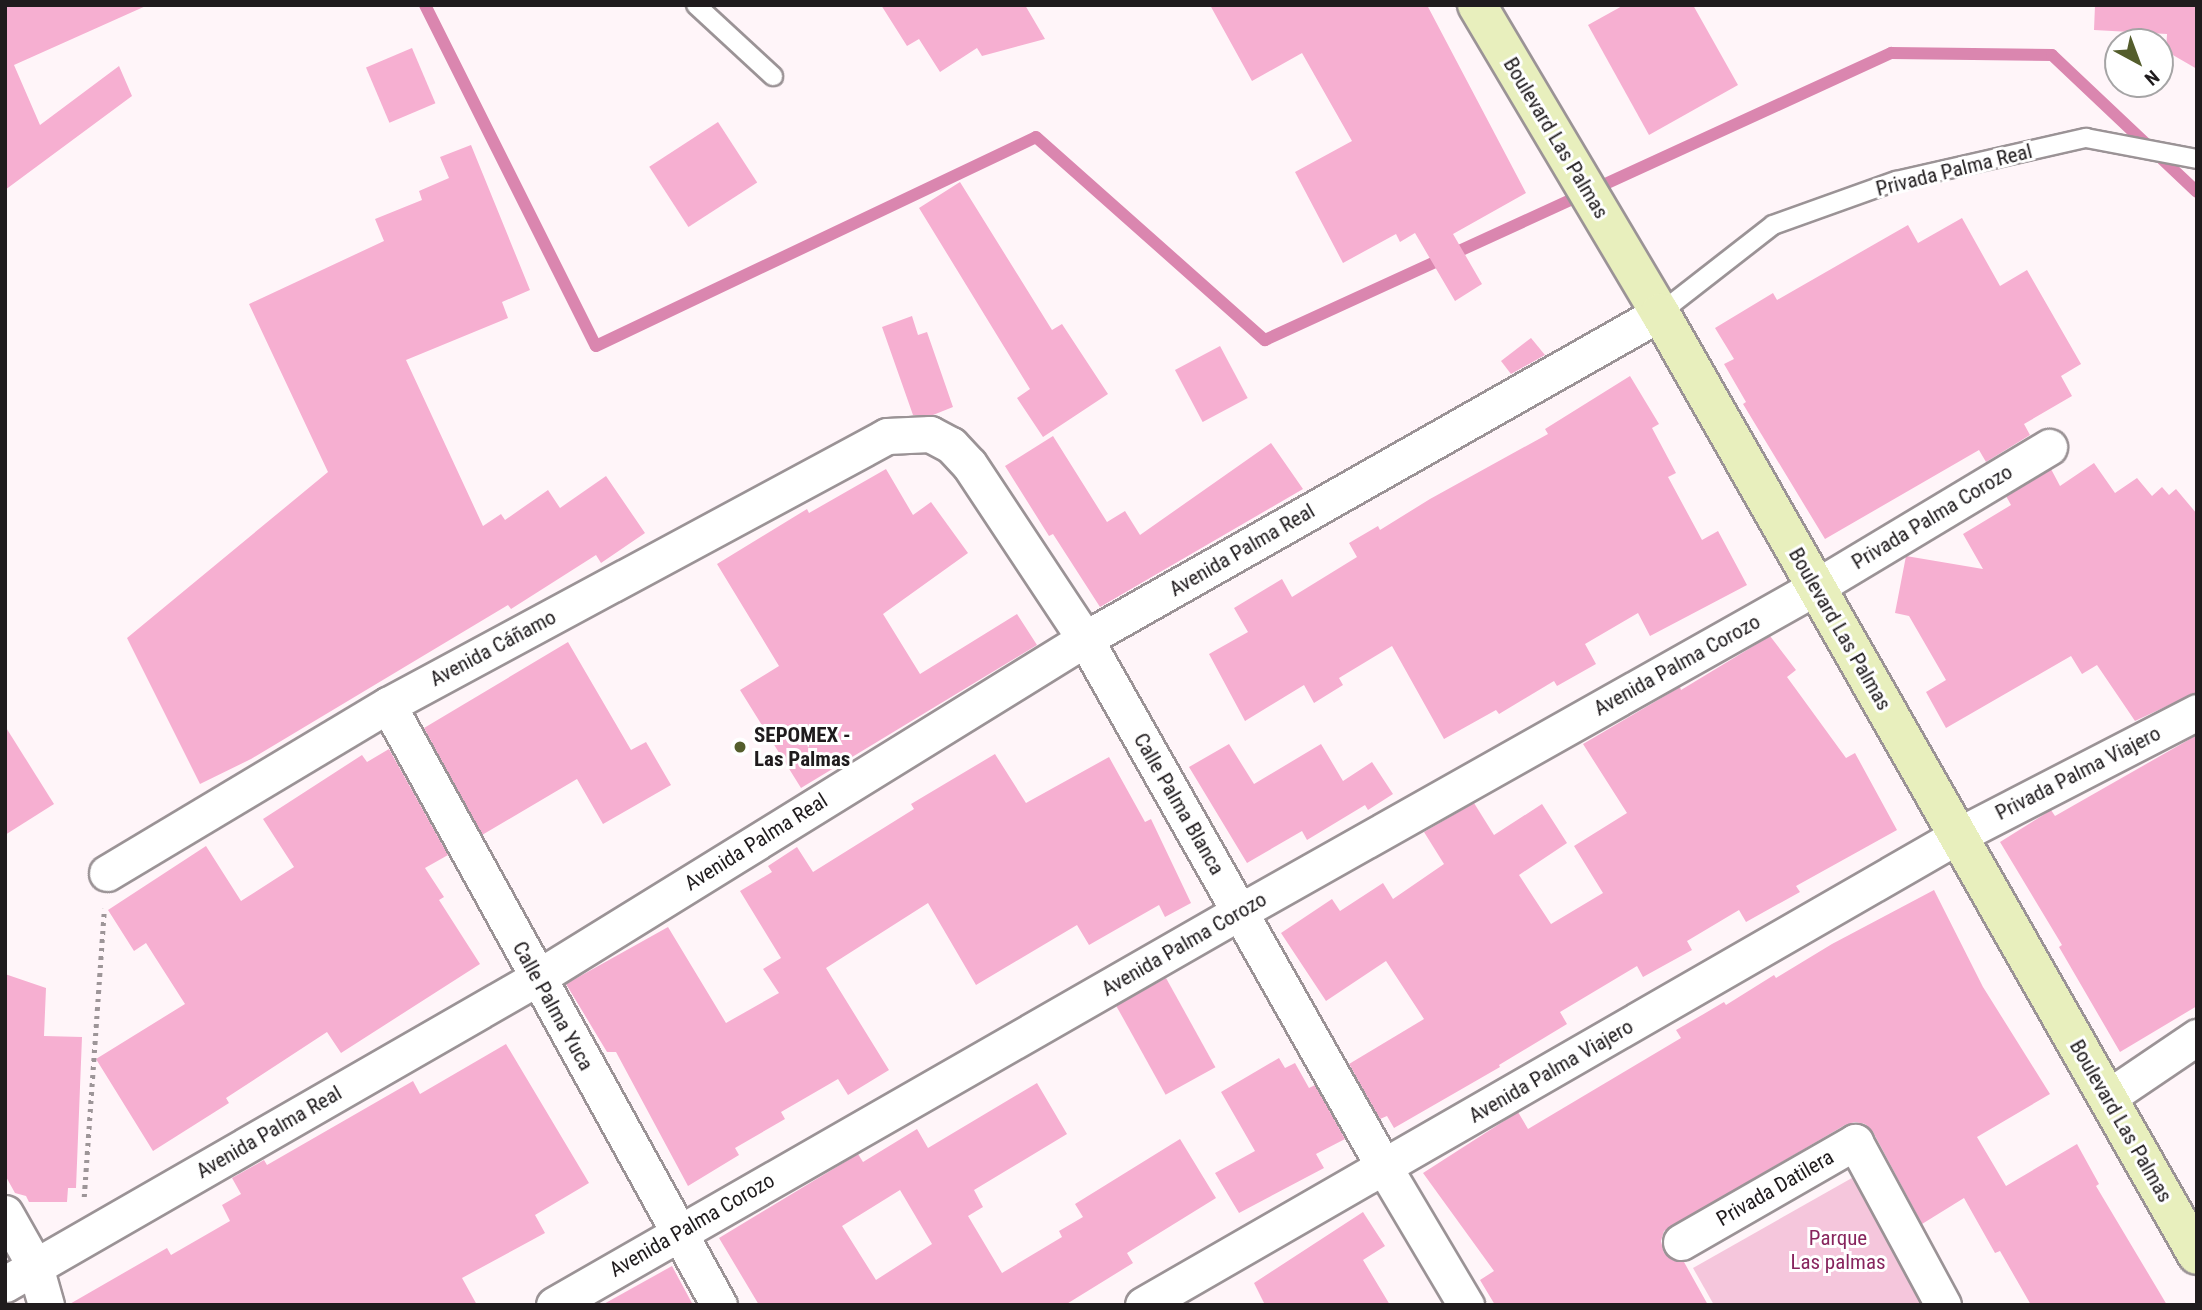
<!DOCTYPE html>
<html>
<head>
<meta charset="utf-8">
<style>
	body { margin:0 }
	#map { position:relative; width:2202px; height:1310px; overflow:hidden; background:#fff5f9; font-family:"Roboto Condensed",sans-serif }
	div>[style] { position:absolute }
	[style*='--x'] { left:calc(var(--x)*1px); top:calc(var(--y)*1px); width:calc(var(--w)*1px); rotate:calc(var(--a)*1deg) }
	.green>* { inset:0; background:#f5c6dc }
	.stream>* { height:12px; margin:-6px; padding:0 6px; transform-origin:6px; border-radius:6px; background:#da86af }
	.building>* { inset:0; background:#f6afd1; transform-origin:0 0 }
	.path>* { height:4.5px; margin-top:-2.25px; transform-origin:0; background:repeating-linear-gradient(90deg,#9d9598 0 3.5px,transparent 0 8.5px) }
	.roads { filter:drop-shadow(2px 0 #9b9396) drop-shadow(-2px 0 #9b9396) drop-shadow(0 2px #9b9396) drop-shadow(0 -2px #9b9396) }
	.lane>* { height:18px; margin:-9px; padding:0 9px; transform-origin:9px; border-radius:9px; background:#fff }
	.street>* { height:35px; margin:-17.5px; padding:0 17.5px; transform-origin:17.5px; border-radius:17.5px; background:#fff }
	.secondary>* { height:38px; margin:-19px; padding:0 19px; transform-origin:19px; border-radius:19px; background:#e8efbd }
	.dots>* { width:19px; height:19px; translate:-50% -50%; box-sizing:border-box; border:4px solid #fff; border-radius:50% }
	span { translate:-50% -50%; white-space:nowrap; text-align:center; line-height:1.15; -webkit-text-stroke:6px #fff; paint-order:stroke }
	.street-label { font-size:21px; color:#1f1b1d }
	.poi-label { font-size:21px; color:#1f1b1d; font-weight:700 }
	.left { translate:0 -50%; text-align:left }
	.park-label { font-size:21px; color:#88255e }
	.frame { position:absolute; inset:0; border:7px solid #1f1b1d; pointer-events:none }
	.north { position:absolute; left:2104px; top:28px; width:70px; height:70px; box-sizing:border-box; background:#fff; border:2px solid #a5a4a5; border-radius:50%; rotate:139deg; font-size:19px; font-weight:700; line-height:28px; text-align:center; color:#1f1b1d }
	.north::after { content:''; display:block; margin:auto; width:24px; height:32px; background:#545d2c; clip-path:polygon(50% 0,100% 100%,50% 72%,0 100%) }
</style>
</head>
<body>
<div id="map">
	<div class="green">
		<div style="clip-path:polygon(1859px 1174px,1933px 1305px,1714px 1305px,1693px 1268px)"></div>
	</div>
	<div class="stream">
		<div style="--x:425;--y:5;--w:381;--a:63.4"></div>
		<div style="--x:596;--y:346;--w:487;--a:-25.4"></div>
		<div style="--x:1036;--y:137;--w:306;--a:41.6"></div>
		<div style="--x:1265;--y:340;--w:689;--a:-24.63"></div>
		<div style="--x:1891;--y:53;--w:161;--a:0.7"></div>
		<div style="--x:2052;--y:55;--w:199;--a:43.4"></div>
	</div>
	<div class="building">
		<div style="clip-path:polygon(5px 5px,148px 5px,14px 65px,40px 125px,119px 66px,132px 96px,5px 190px)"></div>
		<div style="clip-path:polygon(881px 5px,1025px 5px,1045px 39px,982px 56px,977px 48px,940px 72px,919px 39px,907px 46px)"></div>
		<div style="clip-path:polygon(1210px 5px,1427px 5px,1526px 193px,1453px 234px,1482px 284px,1455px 301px,1415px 233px,1400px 242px,1396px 234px,1343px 263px,1295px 172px,1352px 141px,1302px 53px,1252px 81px)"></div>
		<div style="clip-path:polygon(1624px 5px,1693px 5px,1738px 85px,1649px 135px,1588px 25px)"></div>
		<div style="clip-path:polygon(2095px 5px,2197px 5px,2197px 69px,2166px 51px,2167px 34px,2094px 30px)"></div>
		<div style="left:412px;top:48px;width:60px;height:50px;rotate:67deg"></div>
		<div style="left:718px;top:122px;width:72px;height:82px;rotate:57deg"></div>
		<div style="clip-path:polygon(471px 145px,530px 290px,502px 302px,508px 318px,406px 360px,483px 526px,501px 514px,505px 520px,548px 490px,560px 508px,606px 476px,645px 533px,601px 563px,596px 555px,511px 609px,508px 605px,251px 759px,200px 784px,127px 638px,328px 472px,249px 304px,384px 241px,375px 219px,422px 200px,419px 191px,449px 178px,440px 157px)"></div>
		<div style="clip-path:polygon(960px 182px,1052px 330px,1062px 324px,1108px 394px,1043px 437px,1017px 398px,1030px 389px,919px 208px)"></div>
		<div style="clip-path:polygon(1962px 218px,2000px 286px,2027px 270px,2081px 364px,2061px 376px,2072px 396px,2024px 424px,2030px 435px,1986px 462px,1979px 450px,1825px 539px,1743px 404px,1746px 402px,1724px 364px,1734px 359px,1715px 328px,1773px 293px,1777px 300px,1908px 225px,1918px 243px)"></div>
		<div style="clip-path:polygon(912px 316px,918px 335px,927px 332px,953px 407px,933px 415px,913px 415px,882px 327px)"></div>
		<div style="clip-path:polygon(1531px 338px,1545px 355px,1511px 374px,1501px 361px)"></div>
		<div style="left:1220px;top:346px;width:59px;height:51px;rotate:62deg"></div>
		<div style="clip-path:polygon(1630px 376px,1659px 424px,1652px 428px,1676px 473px,1668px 477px,1702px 540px,1718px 531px,1747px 585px,1650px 636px,1638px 613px,1585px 644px,1596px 664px,1557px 686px,1554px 681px,1499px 714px,1496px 710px,1444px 739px,1392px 646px,1339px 678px,1343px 685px,1314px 703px,1304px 685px,1245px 721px,1209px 654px,1248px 632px,1234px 608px,1282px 579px,1292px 597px,1357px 557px,1349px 543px,1378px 526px,1380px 530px,1430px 499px,1548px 434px,1545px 429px)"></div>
		<div style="clip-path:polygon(1053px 436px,1107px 522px,1125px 511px,1140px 535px,1271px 443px,1303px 489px,1100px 607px,1053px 534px,1049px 536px,1005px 466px)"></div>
		<div style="clip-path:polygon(2094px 463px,2115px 493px,2137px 478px,2152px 496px,2162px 487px,2169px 495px,2176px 489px,2197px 514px,2197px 692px,2135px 721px,2097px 665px,2082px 674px,2071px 656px,1946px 728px,1926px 692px,1946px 680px,1909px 616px,1895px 613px,1906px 556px,1983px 569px,1963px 534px,2011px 505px,2006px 496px,2051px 469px,2060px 486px)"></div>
		<div style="clip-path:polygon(886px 469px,913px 515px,931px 502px,968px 553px,883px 614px,920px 674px,1017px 614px,1037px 645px,801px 788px,740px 690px,779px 666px,717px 564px,807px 509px,809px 513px)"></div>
		<div style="clip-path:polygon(1770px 636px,1796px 670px,1787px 677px,1846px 758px,1855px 753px,1897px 830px,1796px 886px,1800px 892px,1746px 922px,1739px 910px,1687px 941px,1692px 950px,1643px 977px,1637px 966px,1560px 1012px,1567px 1024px,1499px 1065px,1500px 1067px,1394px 1128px,1387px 1116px,1380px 1119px,1349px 1064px,1424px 1019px,1386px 961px,1326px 1001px,1281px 933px,1332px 899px,1340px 911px,1383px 883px,1393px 899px,1444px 864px,1424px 832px,1474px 803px,1494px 835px,1542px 804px,1567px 843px,1519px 875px,1551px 924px,1603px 893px,1574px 846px,1627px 813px,1583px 744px,1680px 687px,1681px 690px)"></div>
		<div style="clip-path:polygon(568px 642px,631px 750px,646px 742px,671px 785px,603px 824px,577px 779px,482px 835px,424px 728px)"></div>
		<div style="clip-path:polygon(5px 726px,54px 804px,5px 835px)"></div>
		<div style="clip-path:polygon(2197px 735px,2197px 1006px,2120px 1052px,2059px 947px,2062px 945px,2000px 842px,2051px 810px,2055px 816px)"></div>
		<div style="clip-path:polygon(1229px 744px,1254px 784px,1321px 744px,1343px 781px,1372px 762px,1393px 794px,1368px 810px,1365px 805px,1307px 840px,1302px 831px,1247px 863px,1189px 767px)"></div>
		<div style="clip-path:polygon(389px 749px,448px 855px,425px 868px,444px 897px,439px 900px,480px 964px,341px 1053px,327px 1032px,226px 1098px,229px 1103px,153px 1151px,96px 1059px,185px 1004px,146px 943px,134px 951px,108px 910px,206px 846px,241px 901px,294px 867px,263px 819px,362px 755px,367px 762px)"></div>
		<div style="clip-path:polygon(995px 754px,1026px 803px,1109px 757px,1145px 822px,1151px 819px,1191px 903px,1165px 917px,1159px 905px,1089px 945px,1077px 925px,976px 985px,928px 903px,826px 968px,889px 1070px,848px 1095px,838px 1079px,781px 1112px,785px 1119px,735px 1148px,739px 1155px,688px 1186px,616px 1052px,607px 1052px,566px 984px,668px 927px,726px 1023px,779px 993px,763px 969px,781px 958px,740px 891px,772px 872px,768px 866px,797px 847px,813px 872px,914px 809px,911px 804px)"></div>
		<div style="clip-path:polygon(1934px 890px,1983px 987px,2050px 1094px,1977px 1137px,2006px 1186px,2077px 1144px,2099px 1184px,2096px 1186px,2167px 1305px,2031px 1305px,2000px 1251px,1995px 1253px,1964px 1198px,1922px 1224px,1873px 1132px,1865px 1124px,1855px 1122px,1845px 1125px,1664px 1231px,1661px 1241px,1664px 1253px,1672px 1260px,1684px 1262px,1708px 1305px,1495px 1305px,1480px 1280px,1494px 1271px,1423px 1173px,1518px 1112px,1528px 1129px,1681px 1038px,1676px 1030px,1702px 1015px,1724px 1002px,1726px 1005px,1774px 975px,1776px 978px,1832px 944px)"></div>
		<div style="clip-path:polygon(5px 974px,46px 988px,44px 1036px,82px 1037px,76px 1188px,68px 1188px,67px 1202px,29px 1202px,26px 1196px,15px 1193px,5px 1175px)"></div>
		<div style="left:1166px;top:978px;width:102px;height:57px;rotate:61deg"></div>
		<div style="clip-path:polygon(506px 1044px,589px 1183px,535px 1215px,545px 1233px,462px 1278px,477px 1305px,68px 1305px,167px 1248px,171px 1255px,230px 1221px,222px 1205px,241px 1194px,232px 1178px,264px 1160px,267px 1165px,413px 1081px,420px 1094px)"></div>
		<div style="clip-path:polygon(1279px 1058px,1285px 1068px,1295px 1063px,1309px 1088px,1315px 1085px,1345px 1139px,1316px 1154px,1324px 1168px,1239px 1213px,1215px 1173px,1255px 1151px,1221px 1092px)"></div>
		<div style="clip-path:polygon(evenodd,1037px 1083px,1067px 1134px,974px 1190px,983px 1207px,968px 1216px,1002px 1273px,1062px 1237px,1059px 1231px,1083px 1217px,1075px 1204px,1180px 1139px,1216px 1198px,1127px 1253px,1133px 1263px,1065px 1305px,759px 1305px,719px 1238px,858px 1154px,863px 1162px,917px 1129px,928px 1148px,1037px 1083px,900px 1190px,932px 1244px,876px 1280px,842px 1226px,900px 1190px)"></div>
		<div style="clip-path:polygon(1363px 1212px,1385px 1246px,1363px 1260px,1390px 1305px,1265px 1305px,1254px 1283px)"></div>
		<div style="clip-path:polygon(672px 1266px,693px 1305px,602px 1305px)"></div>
	</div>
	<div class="path">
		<div style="--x:84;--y:1197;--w:289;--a:-86"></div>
	</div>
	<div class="roads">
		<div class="lane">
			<div style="--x:696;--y:5;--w:105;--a:42.7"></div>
			<div style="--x:1660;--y:313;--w:143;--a:-37.9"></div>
			<div style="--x:1773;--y:225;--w:131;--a:-19.7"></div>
			<div style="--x:1896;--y:181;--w:195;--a:-12.8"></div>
			<div style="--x:2086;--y:138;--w:113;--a:10.7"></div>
		</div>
		<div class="street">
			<div style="--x:388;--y:705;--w:685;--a:61.12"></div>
			<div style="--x:107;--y:873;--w:327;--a:-30.9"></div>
			<div style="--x:388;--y:705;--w:567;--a:-28.33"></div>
			<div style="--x:887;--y:436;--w:43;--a:-2.7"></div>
			<div style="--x:930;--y:434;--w:24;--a:28"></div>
			<div style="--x:951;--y:445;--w:26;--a:47"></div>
			<div style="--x:969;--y:464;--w:210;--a:56.5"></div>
			<div style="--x:1085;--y:639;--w:607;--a:60.48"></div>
			<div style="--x:1384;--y:1167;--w:161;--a:59.3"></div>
			<div style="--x:2107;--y:1098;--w:109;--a:-34.1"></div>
			<div style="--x:5;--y:1213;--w:61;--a:60.5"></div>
			<div style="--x:35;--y:1266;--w:41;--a:74.2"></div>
			<div style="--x:1681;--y:1242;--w:201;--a:-29.9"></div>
			<div style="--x:1855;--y:1142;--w:185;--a:61.6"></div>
			<div style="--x:5;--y:1284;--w:614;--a:-29.91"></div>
			<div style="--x:537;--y:978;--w:644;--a:-31.74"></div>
			<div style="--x:1085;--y:639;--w:661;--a:-29.55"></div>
			<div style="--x:554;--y:1305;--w:792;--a:-29.83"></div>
			<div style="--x:1241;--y:911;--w:660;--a:-29.4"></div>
			<div style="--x:1816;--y:587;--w:272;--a:-31"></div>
			<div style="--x:1143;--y:1305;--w:942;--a:-29.94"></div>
			<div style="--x:1959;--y:835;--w:268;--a:-27.3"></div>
		</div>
		<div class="secondary">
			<div style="--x:1477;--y:5;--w:358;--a:59.3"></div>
			<div style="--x:1660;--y:313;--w:1084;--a:60.31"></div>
		</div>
	</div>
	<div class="dots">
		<div style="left:740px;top:747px;background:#545d2c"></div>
	</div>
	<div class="street-label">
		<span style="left:1556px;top:138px;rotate:59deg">Boulevard Las Palmas</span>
		<span style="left:1954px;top:170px;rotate:-14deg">Privada Palma Real</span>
		<span style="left:1932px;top:517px;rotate:-31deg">Privada Palma Corozo</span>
		<span style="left:1242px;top:550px;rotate:-30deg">Avenida Palma Real</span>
		<span style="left:1840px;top:629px;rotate:60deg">Boulevard Las Palmas</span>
		<span style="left:493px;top:648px;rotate:-28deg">Avenida Cáñamo</span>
		<span style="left:1677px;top:665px;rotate:-29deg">Avenida Palma Corozo</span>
		<span style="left:2078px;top:773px;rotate:-27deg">Privada Palma Viajero</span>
		<span style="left:1179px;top:804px;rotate:60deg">Calle Palma Blanca</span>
		<span style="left:756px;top:842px;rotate:-32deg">Avenida Palma Real</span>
		<span style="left:1184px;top:944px;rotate:-30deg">Avenida Palma Corozo</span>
		<span style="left:553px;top:1006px;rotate:61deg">Calle Palma Yuca</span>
		<span style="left:1551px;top:1071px;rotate:-30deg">Avenida Palma Viajero</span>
		<span style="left:2121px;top:1121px;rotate:60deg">Boulevard Las Palmas</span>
		<span style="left:269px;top:1132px;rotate:-30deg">Avenida Palma Real</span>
		<span style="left:1775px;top:1188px;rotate:-30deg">Privada Datilera</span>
		<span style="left:692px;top:1225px;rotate:-30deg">Avenida Palma Corozo</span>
	</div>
	<div class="poi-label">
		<span class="left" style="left:754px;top:747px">SEPOMEX -<br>Las Palmas</span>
	</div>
	<div class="park-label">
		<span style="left:1838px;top:1250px">Parque<br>Las palmas</span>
	</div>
	<div class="frame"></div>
	<div class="north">N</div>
</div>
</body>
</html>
